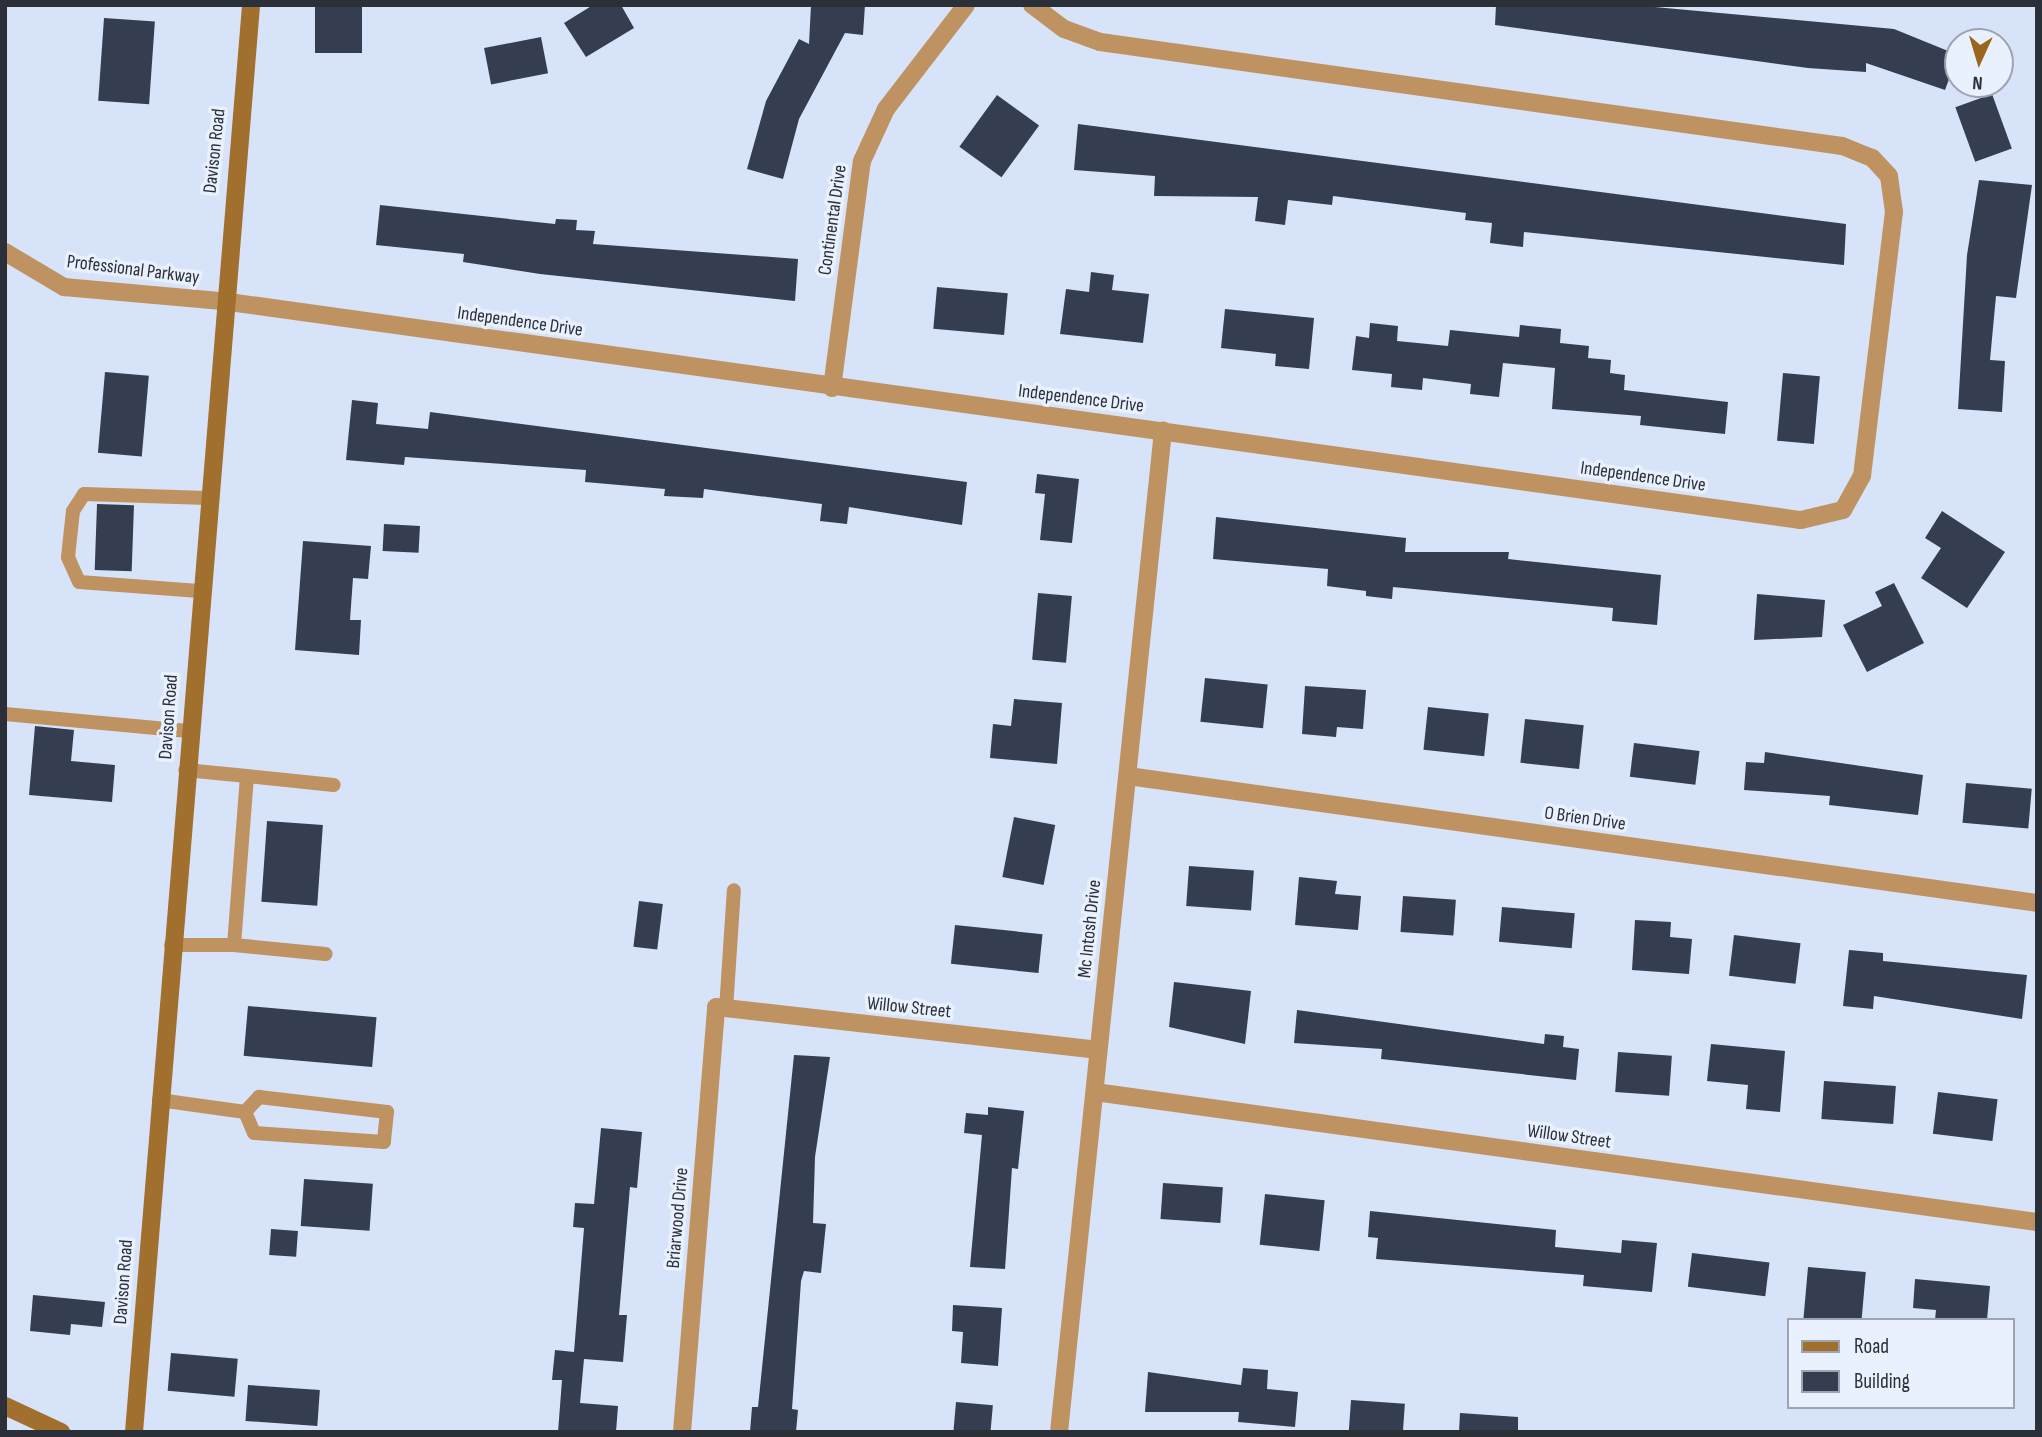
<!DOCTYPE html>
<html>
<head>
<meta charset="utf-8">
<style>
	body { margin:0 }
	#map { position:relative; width:2042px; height:1437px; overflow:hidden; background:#d7e3f9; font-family:"Sofia Sans Condensed",sans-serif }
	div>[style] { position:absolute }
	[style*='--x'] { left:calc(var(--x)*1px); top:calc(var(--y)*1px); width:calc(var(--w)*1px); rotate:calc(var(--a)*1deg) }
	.building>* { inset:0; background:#343e50; transform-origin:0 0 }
	.lane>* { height:14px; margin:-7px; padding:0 7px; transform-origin:7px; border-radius:7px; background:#be9361 }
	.street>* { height:18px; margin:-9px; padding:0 9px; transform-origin:9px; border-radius:9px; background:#be9361 }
	.secondary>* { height:18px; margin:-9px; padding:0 9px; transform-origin:9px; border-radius:9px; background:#a16f2e }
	span { translate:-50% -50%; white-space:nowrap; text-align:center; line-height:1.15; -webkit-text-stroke:7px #e9f0fe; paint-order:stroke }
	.street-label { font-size:19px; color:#2b2f38 }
	.frame { position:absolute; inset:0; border:7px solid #2b2f38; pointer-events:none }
	.legend { position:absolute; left:1787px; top:1318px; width:228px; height:91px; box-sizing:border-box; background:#e9f0fe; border:2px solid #9da3af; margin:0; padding:9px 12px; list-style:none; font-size:21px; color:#2b2f38 }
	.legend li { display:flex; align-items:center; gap:14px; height:35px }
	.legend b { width:35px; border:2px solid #9da3af }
	.north { position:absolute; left:1944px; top:28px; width:70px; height:70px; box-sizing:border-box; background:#e9f0fe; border:2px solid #9da3af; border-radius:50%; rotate:184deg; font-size:19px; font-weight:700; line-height:28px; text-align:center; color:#2b2f38 }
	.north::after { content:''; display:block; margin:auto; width:24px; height:32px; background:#9a661d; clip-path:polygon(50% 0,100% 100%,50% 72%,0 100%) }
</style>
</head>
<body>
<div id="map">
	<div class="building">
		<div style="left:315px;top:5px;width:47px;height:48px"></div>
		<div style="clip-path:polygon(593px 5px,621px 5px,634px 28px,586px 57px,564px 23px)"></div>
		<div style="clip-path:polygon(811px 5px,865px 5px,863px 35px,845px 33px,799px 119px,783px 179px,747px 169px,766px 101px,799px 39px,809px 44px)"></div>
		<div style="clip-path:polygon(1496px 5px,1633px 5px,1894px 29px,1958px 55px,1945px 90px,1866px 63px,1866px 72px,1808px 68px,1495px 25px)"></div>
		<div style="left:104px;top:18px;width:51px;height:83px;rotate:4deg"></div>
		<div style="left:541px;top:37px;width:37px;height:58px;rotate:79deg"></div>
		<div style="left:1992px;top:94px;width:58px;height:39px;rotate:70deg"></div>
		<div style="left:997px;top:95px;width:52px;height:64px;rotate:36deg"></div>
		<div style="clip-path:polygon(1078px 124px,1846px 224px,1844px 265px,1524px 232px,1523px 247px,1490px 243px,1492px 223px,1465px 220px,1466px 213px,1333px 196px,1332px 205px,1288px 200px,1285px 225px,1255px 221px,1258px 197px,1154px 196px,1155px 176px,1074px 170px)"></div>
		<div style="clip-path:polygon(1979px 180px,2032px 185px,2016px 298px,1996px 296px,1990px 360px,2005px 361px,2002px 412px,1958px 409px,1967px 255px)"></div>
		<div style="clip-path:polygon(380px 205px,555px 224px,556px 219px,577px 220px,576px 230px,595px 231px,593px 244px,798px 259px,795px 301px,540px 274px,463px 262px,464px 254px,376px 245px)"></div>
		<div style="clip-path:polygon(1091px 272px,1114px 275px,1112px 290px,1149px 294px,1143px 343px,1060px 334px,1066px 289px,1089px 292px)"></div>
		<div style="left:937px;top:287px;width:71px;height:42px;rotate:5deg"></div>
		<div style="clip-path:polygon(1225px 309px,1314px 318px,1309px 369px,1275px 366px,1276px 354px,1221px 348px)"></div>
		<div style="clip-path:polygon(1370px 323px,1398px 326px,1397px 341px,1448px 346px,1450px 330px,1519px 337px,1520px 325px,1561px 329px,1560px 343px,1589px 346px,1588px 358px,1611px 360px,1610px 373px,1625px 375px,1624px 390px,1728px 402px,1725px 434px,1640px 425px,1641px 416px,1552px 409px,1555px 368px,1503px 363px,1499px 397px,1470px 394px,1471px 384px,1423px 378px,1422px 390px,1391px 387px,1392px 374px,1352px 370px,1356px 336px,1369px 338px)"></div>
		<div style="left:105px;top:372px;width:44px;height:81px;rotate:5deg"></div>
		<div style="left:1783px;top:373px;width:37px;height:68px;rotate:5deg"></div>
		<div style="clip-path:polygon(352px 400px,378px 403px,376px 424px,428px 429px,430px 412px,967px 482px,962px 525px,849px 507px,847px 524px,820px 521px,822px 504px,704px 489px,703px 498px,664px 496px,665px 489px,585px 482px,586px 470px,405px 457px,404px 465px,346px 460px)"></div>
		<div style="clip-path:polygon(1037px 474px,1079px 479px,1072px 543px,1040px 540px,1045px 494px,1035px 493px)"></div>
		<div style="left:97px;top:504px;width:37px;height:66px;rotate:2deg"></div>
		<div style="clip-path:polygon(1942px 511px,2005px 552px,1967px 608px,1921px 578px,1941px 548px,1925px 538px)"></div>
		<div style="clip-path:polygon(1216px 517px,1406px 538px,1405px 552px,1509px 552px,1508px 559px,1661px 575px,1657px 625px,1612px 621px,1613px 608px,1393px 587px,1392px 599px,1366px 596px,1366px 591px,1327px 586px,1328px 569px,1213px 559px)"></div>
		<div style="left:384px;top:524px;width:36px;height:27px;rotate:3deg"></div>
		<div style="clip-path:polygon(303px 541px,371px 546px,368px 579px,353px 578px,350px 620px,361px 620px,359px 655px,295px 650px)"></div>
		<div style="clip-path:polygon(1894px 583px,1924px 643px,1867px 672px,1843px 625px,1882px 606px,1875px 592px)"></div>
		<div style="left:1038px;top:593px;width:34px;height:67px;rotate:5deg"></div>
		<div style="clip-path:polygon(1757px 594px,1825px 600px,1822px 637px,1754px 640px)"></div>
		<div style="left:1205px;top:678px;width:63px;height:44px;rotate:6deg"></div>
		<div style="clip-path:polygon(1305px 686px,1366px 690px,1363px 729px,1337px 727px,1336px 737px,1302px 734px)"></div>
		<div style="clip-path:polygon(1014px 699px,1062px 703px,1057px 764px,990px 758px,993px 724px,1011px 726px)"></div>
		<div style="left:1428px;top:707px;width:61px;height:43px;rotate:6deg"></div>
		<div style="left:1525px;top:719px;width:59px;height:44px;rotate:6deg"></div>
		<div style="clip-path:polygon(35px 726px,74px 730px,71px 761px,115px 765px,112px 802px,29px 795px)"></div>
		<div style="left:1634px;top:743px;width:66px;height:34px;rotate:7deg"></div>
		<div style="clip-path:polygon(1765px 752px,1923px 775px,1918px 815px,1829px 805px,1830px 796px,1744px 790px,1746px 762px,1764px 763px)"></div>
		<div style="left:1966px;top:783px;width:66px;height:40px;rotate:5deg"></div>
		<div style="left:1014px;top:817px;width:42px;height:61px;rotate:11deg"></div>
		<div style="left:267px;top:821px;width:56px;height:81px;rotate:4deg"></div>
		<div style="left:1189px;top:866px;width:65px;height:40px;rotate:4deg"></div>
		<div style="clip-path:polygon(1299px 877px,1337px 881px,1335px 894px,1361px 896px,1358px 930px,1295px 925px)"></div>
		<div style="left:1403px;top:896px;width:53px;height:36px;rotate:4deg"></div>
		<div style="left:639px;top:901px;width:24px;height:46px;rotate:7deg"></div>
		<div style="left:1502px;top:907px;width:73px;height:35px;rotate:5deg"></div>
		<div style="clip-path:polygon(1635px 920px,1671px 922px,1670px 937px,1692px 939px,1689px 974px,1632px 970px)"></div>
		<div style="left:955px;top:925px;width:88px;height:39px;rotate:6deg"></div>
		<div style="left:1734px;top:935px;width:67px;height:41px;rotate:7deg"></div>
		<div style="clip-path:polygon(1849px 950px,1883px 953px,1883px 961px,2027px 975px,2022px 1019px,1874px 996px,1873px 1009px,1843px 1006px)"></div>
		<div style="clip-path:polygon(1174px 982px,1251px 991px,1245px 1044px,1169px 1027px)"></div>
		<div style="left:248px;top:1006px;width:129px;height:50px;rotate:5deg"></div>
		<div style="clip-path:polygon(1297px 1010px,1544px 1044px,1545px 1034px,1564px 1036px,1563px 1047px,1579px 1049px,1576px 1080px,1381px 1059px,1382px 1049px,1294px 1043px)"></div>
		<div style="clip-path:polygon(1711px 1044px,1785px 1051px,1780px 1112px,1746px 1109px,1748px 1085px,1707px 1081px)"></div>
		<div style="left:1618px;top:1052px;width:54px;height:40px;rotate:4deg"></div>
		<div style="clip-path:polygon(794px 1055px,830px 1057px,815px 1157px,813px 1223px,826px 1224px,821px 1273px,804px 1271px,801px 1281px,792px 1409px,798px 1410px,796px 1432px,750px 1432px,752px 1407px,758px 1407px)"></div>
		<div style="left:1824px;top:1081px;width:72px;height:38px;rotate:4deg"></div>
		<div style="left:1938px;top:1092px;width:60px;height:42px;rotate:7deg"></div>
		<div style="clip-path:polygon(988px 1107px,1024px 1111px,1018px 1169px,1012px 1168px,1005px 1269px,970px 1267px,982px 1135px,964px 1133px,966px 1113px,988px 1115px)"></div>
		<div style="clip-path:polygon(601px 1128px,642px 1132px,637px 1188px,630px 1187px,619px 1315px,627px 1315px,623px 1362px,584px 1359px,580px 1403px,618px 1406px,616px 1432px,558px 1432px,562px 1380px,552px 1380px,555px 1350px,574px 1352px,584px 1228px,573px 1227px,575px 1203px,594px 1204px)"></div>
		<div style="left:304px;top:1179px;width:69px;height:47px;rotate:4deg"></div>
		<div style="left:1163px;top:1183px;width:60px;height:36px;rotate:4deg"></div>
		<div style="left:1265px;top:1194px;width:60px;height:51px;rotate:6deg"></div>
		<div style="clip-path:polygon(1370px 1211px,1556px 1230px,1555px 1247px,1621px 1253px,1622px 1240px,1657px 1243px,1652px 1292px,1583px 1286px,1584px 1275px,1376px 1259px,1378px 1238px,1368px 1237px)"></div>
		<div style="left:271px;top:1229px;width:27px;height:26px;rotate:4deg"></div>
		<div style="left:1692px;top:1253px;width:78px;height:34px;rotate:7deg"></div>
		<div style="left:1808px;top:1267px;width:58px;height:53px;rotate:5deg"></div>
		<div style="clip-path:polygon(1915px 1279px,1990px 1286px,1987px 1320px,1935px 1320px,1936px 1310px,1913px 1308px)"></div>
		<div style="clip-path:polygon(33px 1295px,105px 1302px,102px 1327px,71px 1324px,70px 1335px,30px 1331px)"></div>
		<div style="clip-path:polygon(953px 1305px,1002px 1308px,998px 1366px,961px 1363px,963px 1332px,952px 1331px)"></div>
		<div style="left:171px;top:1353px;width:67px;height:38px;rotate:5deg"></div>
		<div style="clip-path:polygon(1243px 1368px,1268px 1370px,1267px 1389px,1298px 1392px,1295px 1427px,1238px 1422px,1239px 1412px,1145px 1412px,1148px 1372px,1241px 1385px)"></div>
		<div style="left:248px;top:1385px;width:72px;height:36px;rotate:4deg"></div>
		<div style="left:1351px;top:1400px;width:54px;height:32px;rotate:4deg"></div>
		<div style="left:956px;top:1402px;width:37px;height:30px;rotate:5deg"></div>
		<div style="clip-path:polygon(1460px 1413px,1518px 1417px,1518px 1432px,1459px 1432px)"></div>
	</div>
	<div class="lane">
		<div style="--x:199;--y:591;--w:120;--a:-175.7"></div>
		<div style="--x:79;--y:582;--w:27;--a:-114"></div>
		<div style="--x:68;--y:557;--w:46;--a:-83.8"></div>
		<div style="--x:73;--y:511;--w:20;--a:-57"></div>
		<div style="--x:84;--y:494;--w:123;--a:1.9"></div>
		<div style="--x:5;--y:714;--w:184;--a:5.3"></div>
		<div style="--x:247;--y:776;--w:87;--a:5.9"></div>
		<div style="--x:171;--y:945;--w:63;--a:0"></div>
		<div style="--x:234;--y:945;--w:169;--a:-85.6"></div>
		<div style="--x:247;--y:776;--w:62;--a:-174.5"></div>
		<div style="--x:234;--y:945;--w:92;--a:5.6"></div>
		<div style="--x:726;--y:1009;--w:119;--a:-86.2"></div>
		<div style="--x:259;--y:1097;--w:129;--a:6.7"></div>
		<div style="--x:387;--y:1112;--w:30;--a:96"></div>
		<div style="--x:384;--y:1142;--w:130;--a:-176"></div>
		<div style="--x:254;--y:1133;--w:23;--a:-113"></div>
		<div style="--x:245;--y:1112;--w:21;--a:-47"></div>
		<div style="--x:159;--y:1100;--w:87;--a:7.9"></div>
	</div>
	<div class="street">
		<div style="--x:5;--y:252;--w:69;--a:30.7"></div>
		<div style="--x:64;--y:287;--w:159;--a:5.1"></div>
		<div style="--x:222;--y:301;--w:1594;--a:7.9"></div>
		<div style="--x:1801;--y:520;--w:43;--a:-13.4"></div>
		<div style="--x:1843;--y:510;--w:39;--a:-61"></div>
		<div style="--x:1862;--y:476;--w:266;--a:-83.1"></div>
		<div style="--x:1894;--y:212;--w:36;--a:-98"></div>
		<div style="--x:1889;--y:176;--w:25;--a:-133"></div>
		<div style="--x:1872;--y:158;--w:32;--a:-158"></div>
		<div style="--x:1842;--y:146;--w:749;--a:-172.02"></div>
		<div style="--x:1100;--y:42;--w:38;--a:-160"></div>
		<div style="--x:1064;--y:29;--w:40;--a:-143"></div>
		<div style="--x:832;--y:388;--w:229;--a:-82.5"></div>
		<div style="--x:862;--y:161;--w:57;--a:-65.2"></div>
		<div style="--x:886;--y:109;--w:131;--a:-52.4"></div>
		<div style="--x:1128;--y:776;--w:918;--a:7.95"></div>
		<div style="--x:1095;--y:1092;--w:951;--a:7.86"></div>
		<div style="--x:682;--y:1432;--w:426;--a:-85.4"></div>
		<div style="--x:716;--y:1007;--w:383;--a:6.4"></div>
		<div style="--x:1059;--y:1432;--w:1007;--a:-84.07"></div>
	</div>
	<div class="secondary">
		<div style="--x:5;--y:1406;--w:62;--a:24.9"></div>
		<div style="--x:134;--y:1432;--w:1432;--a:-85.31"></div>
	</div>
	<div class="street-label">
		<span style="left:215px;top:151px;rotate:-84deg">Davison Road</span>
		<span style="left:833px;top:220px;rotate:-82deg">Continental Drive</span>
		<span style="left:133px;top:270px;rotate:7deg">Professional Parkway</span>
		<span style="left:520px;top:322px;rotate:8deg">Independence Drive</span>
		<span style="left:1081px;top:399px;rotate:7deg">Independence Drive</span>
		<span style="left:1643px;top:477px;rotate:8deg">Independence Drive</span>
		<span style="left:169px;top:717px;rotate:-86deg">Davison Road</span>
		<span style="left:1585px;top:819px;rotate:8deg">O Brien Drive</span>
		<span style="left:1090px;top:929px;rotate:-84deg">Mc Intosh Drive</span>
		<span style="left:909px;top:1008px;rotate:6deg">Willow Street</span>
		<span style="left:1569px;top:1137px;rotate:8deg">Willow Street</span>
		<span style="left:678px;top:1218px;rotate:-85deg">Briarwood Drive</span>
		<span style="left:124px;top:1282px;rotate:-86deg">Davison Road</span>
	</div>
	<div class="frame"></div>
	<ul class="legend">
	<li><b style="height:9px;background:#a16f2e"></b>Road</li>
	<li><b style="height:19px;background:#343e50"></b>Building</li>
	</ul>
	<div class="north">N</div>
</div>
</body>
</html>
